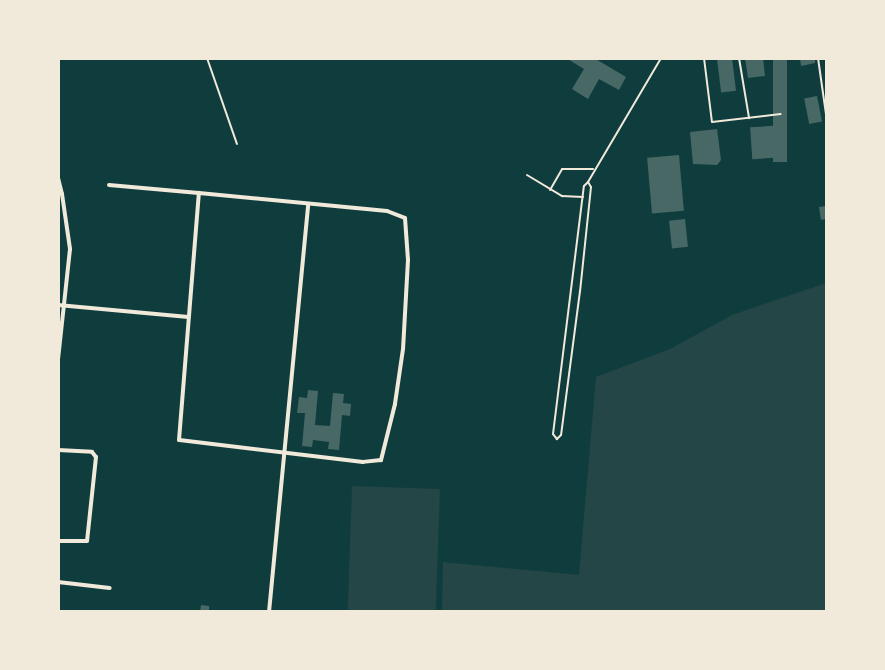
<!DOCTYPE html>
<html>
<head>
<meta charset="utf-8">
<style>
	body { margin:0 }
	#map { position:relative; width:885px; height:670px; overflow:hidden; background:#0f3d3e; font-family:Inter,sans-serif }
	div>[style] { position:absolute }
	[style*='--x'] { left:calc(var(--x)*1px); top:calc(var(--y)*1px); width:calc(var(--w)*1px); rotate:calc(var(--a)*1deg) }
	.green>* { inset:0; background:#244646; transform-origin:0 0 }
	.building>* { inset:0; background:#486865; transform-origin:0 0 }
	.service>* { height:2px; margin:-1px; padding:0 1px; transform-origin:1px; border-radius:1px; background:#f1e9da }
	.minor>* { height:4px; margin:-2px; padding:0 2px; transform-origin:2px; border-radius:2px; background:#f1e9da }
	span { translate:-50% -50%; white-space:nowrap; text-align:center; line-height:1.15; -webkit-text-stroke:4.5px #f1e9da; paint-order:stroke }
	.frame { position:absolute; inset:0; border:60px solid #f1e9da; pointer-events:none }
</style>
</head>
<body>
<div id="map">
	<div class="green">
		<div style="clip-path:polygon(826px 283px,826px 611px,442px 611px,443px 562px,579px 575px,596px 377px,670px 349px,732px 315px)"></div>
		<div style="left:352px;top:486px;width:88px;height:125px;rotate:2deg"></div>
	</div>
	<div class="building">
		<div style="clip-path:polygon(566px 58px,594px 58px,626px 77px,619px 90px,599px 79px,588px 99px,572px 89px,584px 69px)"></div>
		<div style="left:732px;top:58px;width:33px;height:15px;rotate:83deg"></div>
		<div style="clip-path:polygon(745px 58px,763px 58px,765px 76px,748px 78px)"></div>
		<div style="left:773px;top:58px;width:14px;height:104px"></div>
		<div style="clip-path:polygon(800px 58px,815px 58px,815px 63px,801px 66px)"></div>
		<div style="left:817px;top:96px;width:26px;height:13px;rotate:79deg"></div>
		<div style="left:784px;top:125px;width:32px;height:34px;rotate:86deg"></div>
		<div style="clip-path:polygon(717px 129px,721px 160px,717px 165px,693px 164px,690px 132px)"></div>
		<div style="left:679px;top:155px;width:56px;height:32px;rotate:85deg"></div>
		<div style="clip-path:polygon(826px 206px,826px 219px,821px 220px,819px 207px)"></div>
		<div style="left:685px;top:219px;width:28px;height:16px;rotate:84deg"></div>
		<div style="clip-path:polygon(308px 390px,318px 391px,315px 425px,330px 426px,333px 393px,344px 394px,343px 403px,351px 404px,350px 416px,342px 415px,339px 450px,328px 449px,329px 442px,313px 440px,312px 447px,302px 446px,305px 413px,297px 413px,299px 397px,307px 398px)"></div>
		<div style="clip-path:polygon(201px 605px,209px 606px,209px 612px,200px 612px)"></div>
	</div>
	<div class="service">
		<div style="--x:207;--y:58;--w:91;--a:70.8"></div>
		<div style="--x:704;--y:58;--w:64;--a:82.9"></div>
		<div style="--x:712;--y:122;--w:69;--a:-6.6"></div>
		<div style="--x:739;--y:58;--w:61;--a:80.5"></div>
		<div style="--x:818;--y:58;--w:57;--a:81.9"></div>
		<div style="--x:527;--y:175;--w:41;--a:31"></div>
		<div style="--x:562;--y:196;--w:21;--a:3"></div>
		<div style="--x:588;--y:182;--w:6;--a:59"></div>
		<div style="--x:591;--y:187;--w:105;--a:96"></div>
		<div style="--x:580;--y:291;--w:145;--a:97.5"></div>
		<div style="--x:561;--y:435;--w:6;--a:135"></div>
		<div style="--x:557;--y:439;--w:6;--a:-129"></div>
		<div style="--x:553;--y:434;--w:250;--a:-82.9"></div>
		<div style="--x:584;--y:186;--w:6;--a:-45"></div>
		<div style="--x:588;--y:182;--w:144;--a:-59.5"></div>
		<div style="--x:550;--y:190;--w:24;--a:-60"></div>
		<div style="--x:562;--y:169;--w:31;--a:0"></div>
	</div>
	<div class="minor">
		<div style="--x:58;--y:178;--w:16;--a:76"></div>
		<div style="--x:109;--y:185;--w:90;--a:5.1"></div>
		<div style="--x:58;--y:193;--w:4;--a:14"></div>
		<div style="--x:62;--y:194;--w:56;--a:81.7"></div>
		<div style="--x:70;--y:249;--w:112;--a:96.2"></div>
		<div style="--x:199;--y:193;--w:189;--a:5.5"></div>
		<div style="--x:387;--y:211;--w:19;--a:21"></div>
		<div style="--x:405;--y:218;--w:42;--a:85.9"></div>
		<div style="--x:408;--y:260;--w:89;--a:93.2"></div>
		<div style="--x:403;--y:349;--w:56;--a:98.3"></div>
		<div style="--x:395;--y:404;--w:58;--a:104"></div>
		<div style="--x:381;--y:460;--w:18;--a:174"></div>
		<div style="--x:363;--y:462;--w:185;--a:-173.2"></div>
		<div style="--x:179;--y:440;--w:248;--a:-85.4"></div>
		<div style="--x:58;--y:305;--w:131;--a:5.3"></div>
		<div style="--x:58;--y:450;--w:34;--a:3"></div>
		<div style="--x:92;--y:452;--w:6;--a:51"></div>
		<div style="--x:96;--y:457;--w:84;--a:96.1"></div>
		<div style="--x:87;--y:541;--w:29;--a:180"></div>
		<div style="--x:58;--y:582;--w:52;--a:6.6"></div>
		<div style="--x:269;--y:612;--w:410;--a:-84.5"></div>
	</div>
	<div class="frame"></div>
</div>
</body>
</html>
